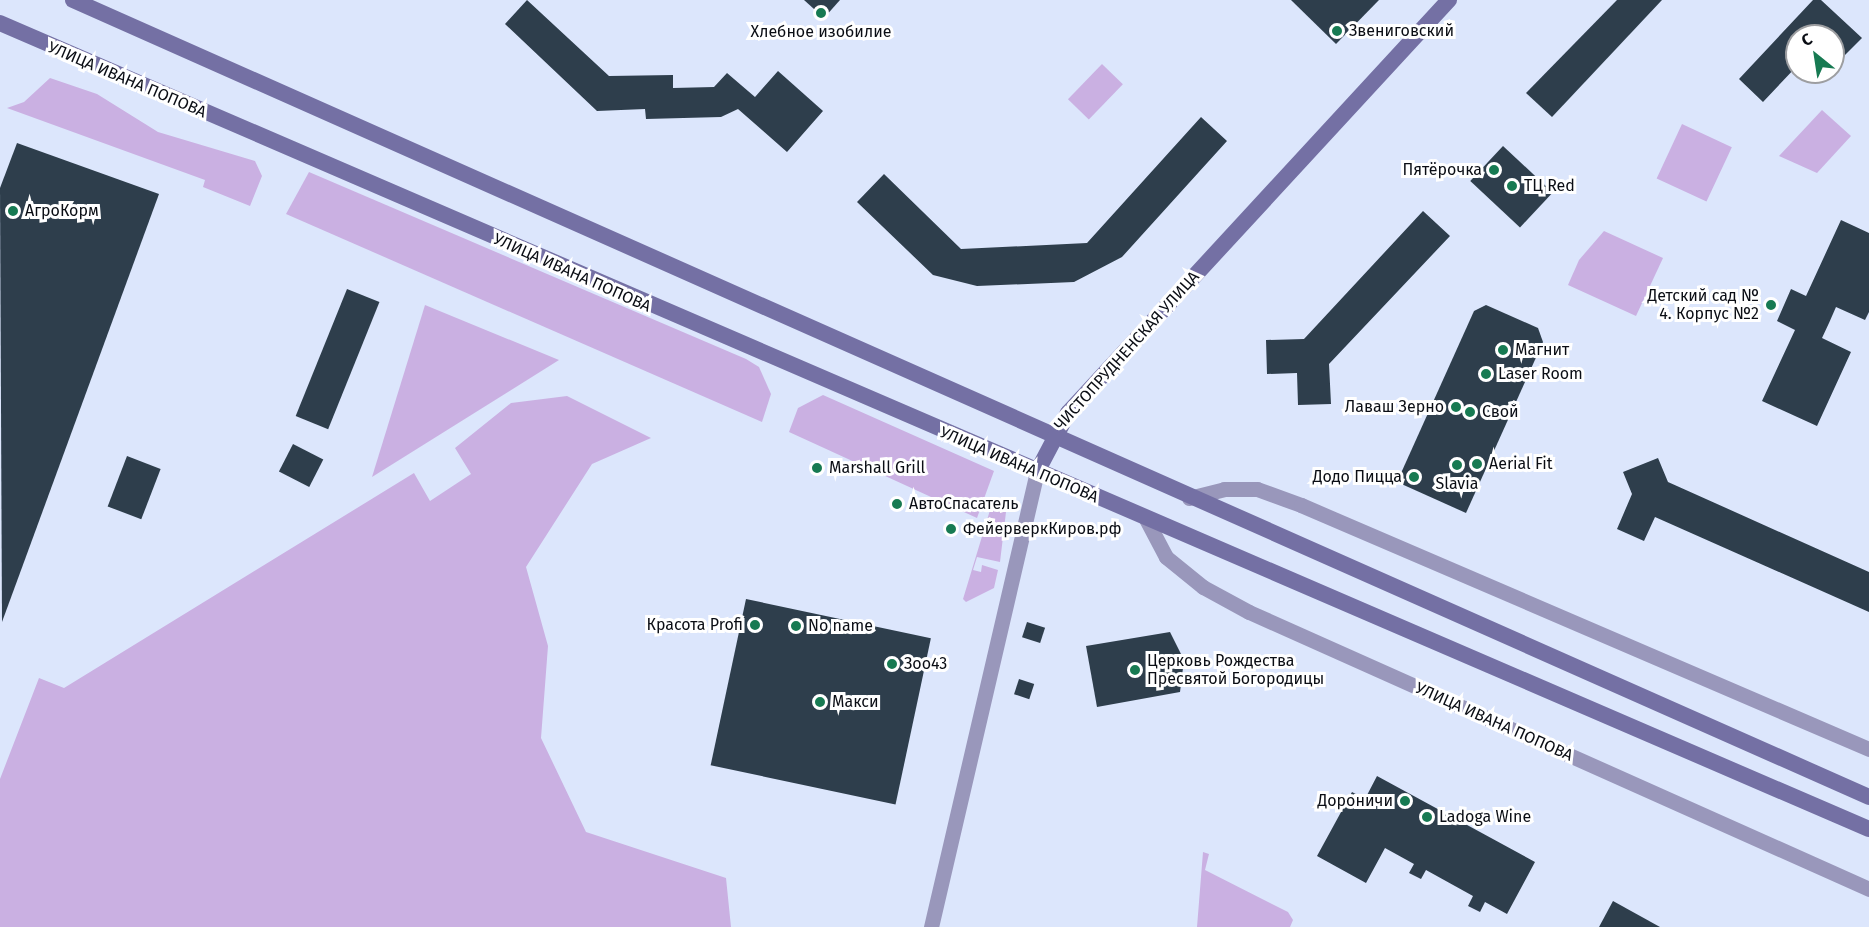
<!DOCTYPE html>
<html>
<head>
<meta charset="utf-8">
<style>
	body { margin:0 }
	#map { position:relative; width:1869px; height:927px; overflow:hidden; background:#dce6fc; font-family:"Fira Sans",sans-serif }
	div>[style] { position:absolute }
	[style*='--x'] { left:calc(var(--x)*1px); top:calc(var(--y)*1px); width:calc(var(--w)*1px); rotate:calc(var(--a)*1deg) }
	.green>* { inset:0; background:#cab0e2; transform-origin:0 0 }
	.building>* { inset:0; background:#2e3e4c; transform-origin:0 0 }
	.minor>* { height:15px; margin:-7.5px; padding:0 7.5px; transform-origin:7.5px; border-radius:7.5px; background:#9997bb }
	.secondary>* { height:16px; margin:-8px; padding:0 8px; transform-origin:8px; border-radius:8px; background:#7470a4 }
	.dots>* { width:16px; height:16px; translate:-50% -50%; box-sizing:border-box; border:3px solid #fff; border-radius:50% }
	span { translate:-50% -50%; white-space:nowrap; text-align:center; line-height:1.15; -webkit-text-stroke:6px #fff; paint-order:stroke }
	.poi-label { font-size:16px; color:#0a0d14 }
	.left { translate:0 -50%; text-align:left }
	.right { translate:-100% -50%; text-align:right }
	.street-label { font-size:16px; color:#0a0d14 }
	.north { position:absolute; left:1785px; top:24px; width:60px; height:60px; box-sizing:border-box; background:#fff; border:2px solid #9d9ea1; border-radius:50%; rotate:330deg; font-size:16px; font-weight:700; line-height:24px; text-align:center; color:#0a0d14 }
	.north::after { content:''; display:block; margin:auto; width:21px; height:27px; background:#177a52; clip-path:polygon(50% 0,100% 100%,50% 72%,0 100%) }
</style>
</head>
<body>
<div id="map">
	<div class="green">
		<div style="left:1102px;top:64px;width:29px;height:49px;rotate:44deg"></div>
		<div style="clip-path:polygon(50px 78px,97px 94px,158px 132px,255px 161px,262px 176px,250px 206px,203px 187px,205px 180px,7px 108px,24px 102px)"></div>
		<div style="clip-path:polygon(1822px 110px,1851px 136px,1817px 173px,1779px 156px)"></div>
		<div style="left:1682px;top:124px;width:55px;height:60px;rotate:25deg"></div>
		<div style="clip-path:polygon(309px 172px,746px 359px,759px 367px,771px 394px,762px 422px,286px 214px)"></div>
		<div style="clip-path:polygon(1604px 231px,1663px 258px,1636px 316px,1568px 285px,1579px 260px)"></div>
		<div style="clip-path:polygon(425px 305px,559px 360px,372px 477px)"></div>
		<div style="clip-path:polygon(823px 395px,994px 471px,977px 518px,789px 432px,798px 408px)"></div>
		<div style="clip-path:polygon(567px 396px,651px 438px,592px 464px,526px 567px,548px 646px,541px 738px,586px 832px,726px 878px,731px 927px,0 927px,0 779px,39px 678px,64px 688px,414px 473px,430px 501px,471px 474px,455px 448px,511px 403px)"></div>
		<div style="clip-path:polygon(994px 497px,1006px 512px,1000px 562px,977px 557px,973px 570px,981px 572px,982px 565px,998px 570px,994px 588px,966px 602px,963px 599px)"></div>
		<div style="clip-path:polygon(1203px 852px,1209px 854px,1205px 870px,1288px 912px,1293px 920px,1290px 927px,1197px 927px)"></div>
	</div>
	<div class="building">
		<div style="clip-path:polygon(527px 0,609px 76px,673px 75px,673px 88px,714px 87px,727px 73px,755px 97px,778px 71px,823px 111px,787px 152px,738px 109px,721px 117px,646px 119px,645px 109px,597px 111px,505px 24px)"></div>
		<div style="clip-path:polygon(804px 0,840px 0,824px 18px)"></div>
		<div style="clip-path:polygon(1291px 0,1379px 0,1336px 44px)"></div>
		<div style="clip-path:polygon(1617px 0,1662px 0,1552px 117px,1526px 93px)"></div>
		<div style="clip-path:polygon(1813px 0,1821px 0,1862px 38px,1841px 59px,1833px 52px,1833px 36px,1797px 36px,1797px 66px,1763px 102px,1739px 79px)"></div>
		<div style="clip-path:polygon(1201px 117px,1227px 141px,1122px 257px,1074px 282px,977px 286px,933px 275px,857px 202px,884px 174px,961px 249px,1087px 243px)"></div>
		<div style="clip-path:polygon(17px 143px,159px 194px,2px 622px,0 188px)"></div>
		<div style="left:1503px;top:146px;width:68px;height:48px;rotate:43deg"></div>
		<div style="clip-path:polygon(1423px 211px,1450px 236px,1329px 364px,1331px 404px,1298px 405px,1297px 373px,1267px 374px,1266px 340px,1304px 339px)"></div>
		<div style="clip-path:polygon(1841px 220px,1869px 233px,1869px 312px,1865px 320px,1836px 307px,1829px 323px,1822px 338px,1851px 352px,1817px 426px,1762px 401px,1795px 330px,1777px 321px,1791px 289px,1806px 296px)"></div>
		<div style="left:347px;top:289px;width:35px;height:137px;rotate:22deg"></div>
		<div style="clip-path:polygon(1486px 305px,1538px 328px,1543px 342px,1466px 513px,1397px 482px,1474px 311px)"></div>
		<div style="left:293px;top:444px;width:34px;height:31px;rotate:27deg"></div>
		<div style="left:127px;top:456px;width:36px;height:54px;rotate:21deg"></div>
		<div style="clip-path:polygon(1658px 458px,1668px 482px,1869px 572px,1869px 612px,1655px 517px,1644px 541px,1617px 529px,1632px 494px,1623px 472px)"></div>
		<div style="left:746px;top:599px;width:189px;height:170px;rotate:12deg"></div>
		<div style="left:1027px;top:622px;width:19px;height:16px;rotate:18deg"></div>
		<div style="clip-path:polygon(1170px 632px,1184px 660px,1180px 692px,1097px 707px,1086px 646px)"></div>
		<div style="left:1019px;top:679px;width:16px;height:16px;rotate:18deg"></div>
		<div style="clip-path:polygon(1377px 776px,1535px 862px,1507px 914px,1485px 902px,1480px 912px,1468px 906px,1473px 896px,1426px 870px,1421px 879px,1409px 873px,1414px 864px,1385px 848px,1366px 883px,1317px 856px,1352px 792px,1365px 799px)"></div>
		<div style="clip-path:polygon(1613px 901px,1660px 927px,1599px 927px)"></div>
	</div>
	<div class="minor">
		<div style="--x:1189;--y:498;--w:36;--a:-14"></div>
		<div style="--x:1224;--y:489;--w:33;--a:0"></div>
		<div style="--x:1257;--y:489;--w:47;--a:20"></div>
		<div style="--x:1301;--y:505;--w:618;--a:23.25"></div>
		<div style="--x:1146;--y:519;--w:43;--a:62.2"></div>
		<div style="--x:1166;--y:557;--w:48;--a:39"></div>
		<div style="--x:1203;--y:587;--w:52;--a:28.5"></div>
		<div style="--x:1249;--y:612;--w:679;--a:24.07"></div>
		<div style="--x:931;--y:927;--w:467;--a:-76.9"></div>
	</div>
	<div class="secondary">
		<div style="--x:73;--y:0;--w:1965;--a:23.93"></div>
		<div style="--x:0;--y:23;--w:2035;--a:23.33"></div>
		<div style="--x:1037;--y:472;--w:67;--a:-62.3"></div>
		<div style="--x:1068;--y:413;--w:562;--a:-47.31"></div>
	</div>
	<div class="dots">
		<div style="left:821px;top:13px;background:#177a52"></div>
		<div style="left:1337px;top:31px;background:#177a52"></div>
		<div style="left:1494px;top:170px;background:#177a52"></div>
		<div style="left:1512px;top:186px;background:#177a52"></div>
		<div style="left:13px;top:211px;background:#177a52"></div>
		<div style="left:1771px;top:305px;background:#177a52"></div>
		<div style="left:1503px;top:350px;background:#177a52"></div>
		<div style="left:1486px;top:374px;background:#177a52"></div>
		<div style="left:1456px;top:407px;background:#177a52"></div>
		<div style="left:1470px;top:412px;background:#177a52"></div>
		<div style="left:1477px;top:464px;background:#177a52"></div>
		<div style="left:1457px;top:465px;background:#177a52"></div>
		<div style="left:817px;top:468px;background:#177a52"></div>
		<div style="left:1414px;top:477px;background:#177a52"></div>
		<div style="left:897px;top:504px;background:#177a52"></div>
		<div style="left:951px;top:529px;background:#177a52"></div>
		<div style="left:755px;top:625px;background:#177a52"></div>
		<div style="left:796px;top:626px;background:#177a52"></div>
		<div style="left:892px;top:664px;background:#177a52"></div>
		<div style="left:1135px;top:670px;background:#177a52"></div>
		<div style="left:820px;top:702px;background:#177a52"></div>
		<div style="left:1405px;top:801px;background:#177a52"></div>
		<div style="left:1427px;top:817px;background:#177a52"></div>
	</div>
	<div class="poi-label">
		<span class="left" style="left:1349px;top:31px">Звениговский</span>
		<span style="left:821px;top:32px">Хлебное изобилие</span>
		<span class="right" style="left:1482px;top:170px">Пятёрочка</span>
		<span class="left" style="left:1524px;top:186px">ТЦ Red</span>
		<span class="left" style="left:25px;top:211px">АгроКорм</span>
		<span class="right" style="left:1759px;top:305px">Детский сад №<br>4. Корпус №2</span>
		<span class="left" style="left:1515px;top:350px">Магнит</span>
		<span class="left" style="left:1498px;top:374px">Laser Room</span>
		<span class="right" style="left:1444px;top:407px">Лаваш Зерно</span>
		<span class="left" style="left:1482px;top:412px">Свой</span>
		<span class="left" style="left:1489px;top:464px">Aerial Fit</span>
		<span class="left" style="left:829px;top:468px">Marshall Grill</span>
		<span class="right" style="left:1402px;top:477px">Додо Пицца</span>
		<span style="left:1457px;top:484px">Slavia</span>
		<span class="left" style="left:909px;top:504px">АвтоСпасатель</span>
		<span class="left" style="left:963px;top:529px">ФейерверкКиров.рф</span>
		<span class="right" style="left:743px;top:625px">Красота Profi</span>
		<span class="left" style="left:808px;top:626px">No name</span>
		<span class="left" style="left:1147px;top:670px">Церковь Рождества<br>Пресвятой Богородицы</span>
		<span class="left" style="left:904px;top:664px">Зоо43</span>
		<span class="left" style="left:832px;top:702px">Макси</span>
		<span class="right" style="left:1393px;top:801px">Дороничи</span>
		<span class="left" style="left:1439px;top:817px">Ladoga Wine</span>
	</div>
	<div class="street-label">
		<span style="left:127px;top:80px;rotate:23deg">УЛИЦА ИВАНА ПОПОВА</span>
		<span style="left:572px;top:273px;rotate:24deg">УЛИЦА ИВАНА ПОПОВА</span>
		<span style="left:1127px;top:351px;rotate:-48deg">ЧИСТОПРУДНЕНСКАЯ УЛИЦА</span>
		<span style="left:1019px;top:465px;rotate:23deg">УЛИЦА ИВАНА ПОПОВА</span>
		<span style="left:1494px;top:722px;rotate:24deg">УЛИЦА ИВАНА ПОПОВА</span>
	</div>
	<div class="north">С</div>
</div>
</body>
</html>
